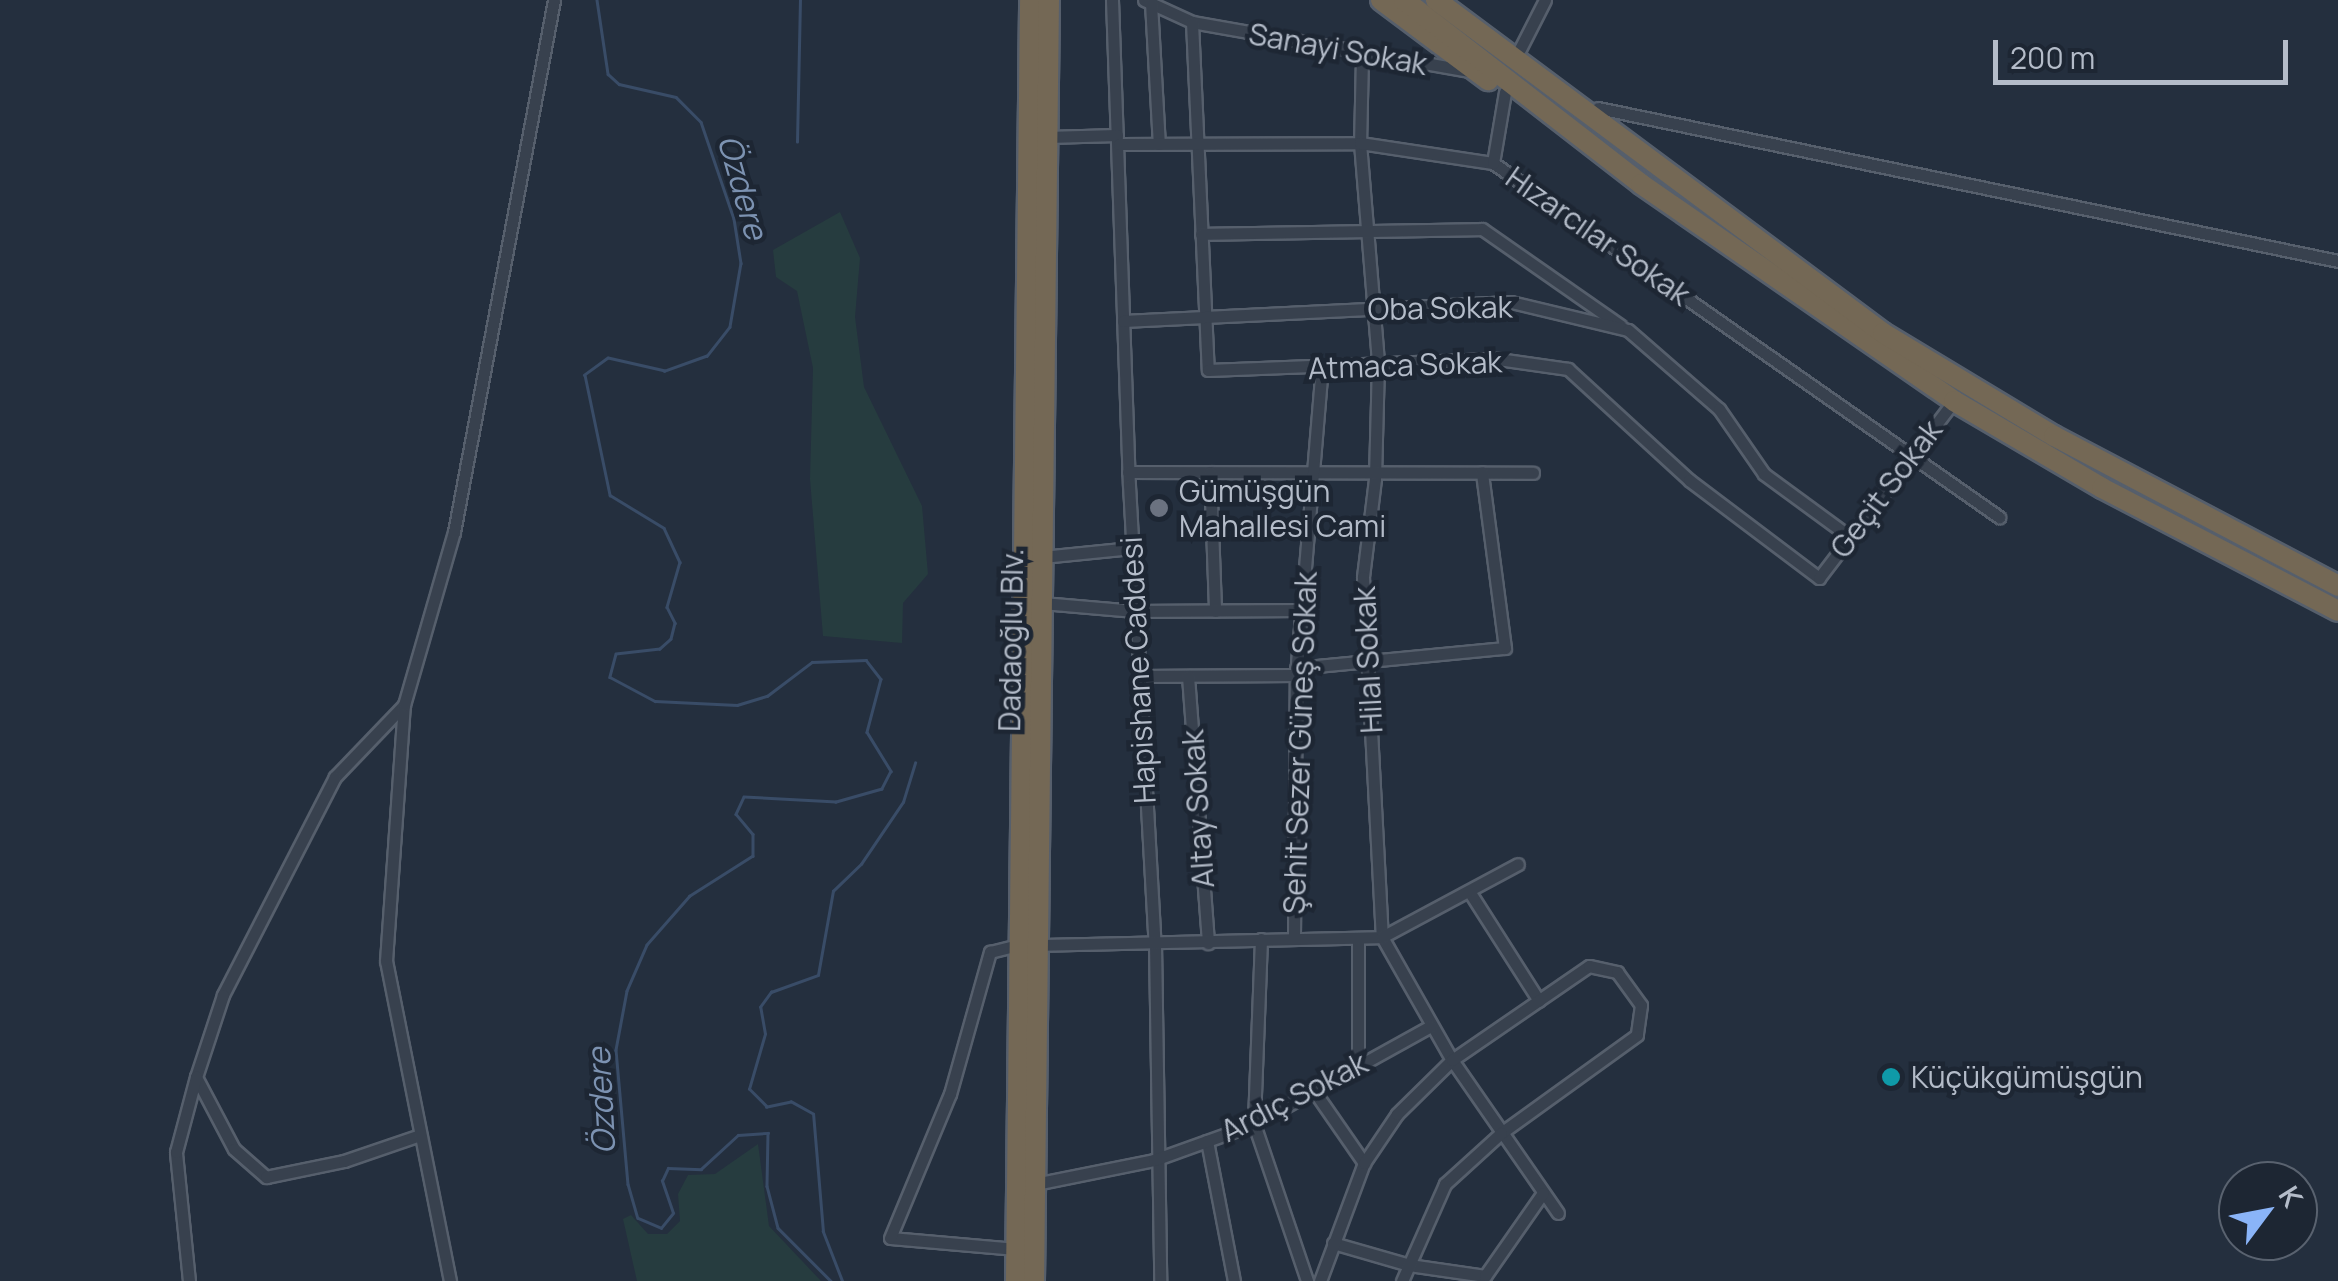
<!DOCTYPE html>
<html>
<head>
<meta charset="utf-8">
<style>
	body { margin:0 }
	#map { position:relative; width:2338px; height:1281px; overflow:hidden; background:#242f3e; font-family:Manrope,sans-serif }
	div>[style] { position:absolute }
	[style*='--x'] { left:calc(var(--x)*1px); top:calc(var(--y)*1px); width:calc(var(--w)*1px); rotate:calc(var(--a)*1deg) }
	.green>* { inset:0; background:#263c3f }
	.stream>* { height:2.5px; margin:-1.25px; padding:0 1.25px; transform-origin:1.25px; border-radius:1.25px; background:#394c67 }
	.roads { filter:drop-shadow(2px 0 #565f6c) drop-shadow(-2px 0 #565f6c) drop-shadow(0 2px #565f6c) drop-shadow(0 -2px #565f6c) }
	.street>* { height:11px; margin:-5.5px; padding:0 5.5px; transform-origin:5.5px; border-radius:5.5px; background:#38414e }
	.highway>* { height:20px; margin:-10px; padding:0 10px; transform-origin:10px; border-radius:10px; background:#746855 }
	.dots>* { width:28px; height:28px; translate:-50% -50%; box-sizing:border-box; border:5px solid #1d2633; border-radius:50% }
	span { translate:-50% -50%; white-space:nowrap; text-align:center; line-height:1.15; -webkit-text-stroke:9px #1d2633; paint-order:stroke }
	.street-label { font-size:30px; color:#b4bcc9 }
	.poi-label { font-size:30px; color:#b4bcc9 }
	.left { translate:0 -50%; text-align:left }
	.water-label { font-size:32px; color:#7c92b1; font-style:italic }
	.north { position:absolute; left:2218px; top:1161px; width:100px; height:100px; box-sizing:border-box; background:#1d2633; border:2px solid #59626f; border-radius:50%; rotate:58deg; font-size:28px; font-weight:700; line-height:40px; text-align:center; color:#b4bcc9 }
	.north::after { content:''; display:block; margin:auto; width:35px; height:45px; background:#8ab4f8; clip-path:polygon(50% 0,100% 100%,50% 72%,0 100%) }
	.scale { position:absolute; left:1993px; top:40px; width:295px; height:45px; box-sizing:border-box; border:5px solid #b4bcc9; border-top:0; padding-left:12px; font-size:30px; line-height:35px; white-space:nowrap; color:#b4bcc9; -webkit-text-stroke:8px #1d2633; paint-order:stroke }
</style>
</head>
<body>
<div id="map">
	<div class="green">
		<div style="clip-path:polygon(840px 212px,860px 258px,855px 317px,864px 387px,922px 506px,928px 574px,903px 603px,902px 643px,823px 636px,810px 479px,813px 368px,797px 291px,776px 277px,773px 250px)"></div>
		<div style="clip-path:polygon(758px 1144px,769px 1226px,821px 1281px,637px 1281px,623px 1219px,631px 1215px,648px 1234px,667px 1234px,680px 1221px,678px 1194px,688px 1175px,715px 1174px)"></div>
	</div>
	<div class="stream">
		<div style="--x:597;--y:0;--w:75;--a:81.5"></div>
		<div style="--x:608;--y:74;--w:15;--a:42"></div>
		<div style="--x:619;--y:84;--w:58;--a:12.8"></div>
		<div style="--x:676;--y:97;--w:35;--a:45"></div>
		<div style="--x:701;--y:122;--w:102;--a:71.2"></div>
		<div style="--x:734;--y:219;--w:45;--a:81"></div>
		<div style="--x:741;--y:263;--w:65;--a:99.8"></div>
		<div style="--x:730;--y:327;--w:37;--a:128"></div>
		<div style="--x:707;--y:356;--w:45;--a:160.3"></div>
		<div style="--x:665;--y:371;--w:58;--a:-167.2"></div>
		<div style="--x:608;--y:358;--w:29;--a:144"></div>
		<div style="--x:585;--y:375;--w:123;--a:78.2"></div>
		<div style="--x:610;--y:495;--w:63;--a:31.4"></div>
		<div style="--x:664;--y:528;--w:38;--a:65"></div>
		<div style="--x:680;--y:562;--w:47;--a:106.1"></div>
		<div style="--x:667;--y:607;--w:18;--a:63"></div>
		<div style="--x:675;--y:623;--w:16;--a:104"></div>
		<div style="--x:671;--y:639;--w:15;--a:138"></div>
		<div style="--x:660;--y:649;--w:44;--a:173.5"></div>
		<div style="--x:616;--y:654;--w:24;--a:105"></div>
		<div style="--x:610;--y:677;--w:51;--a:28.1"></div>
		<div style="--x:655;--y:701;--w:82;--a:2.8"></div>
		<div style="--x:737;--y:705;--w:31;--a:-17"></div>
		<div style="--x:767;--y:696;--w:56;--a:-37.1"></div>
		<div style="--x:812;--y:662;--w:54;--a:-2.1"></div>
		<div style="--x:866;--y:660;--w:24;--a:52"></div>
		<div style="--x:881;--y:679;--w:55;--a:104.8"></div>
		<div style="--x:867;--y:732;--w:46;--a:58.4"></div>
		<div style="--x:891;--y:771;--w:20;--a:117"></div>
		<div style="--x:882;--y:789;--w:48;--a:164.2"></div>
		<div style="--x:836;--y:802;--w:92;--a:-176.9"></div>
		<div style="--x:744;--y:797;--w:19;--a:115"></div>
		<div style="--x:736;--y:814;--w:26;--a:50"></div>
		<div style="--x:753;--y:834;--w:22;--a:90"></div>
		<div style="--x:753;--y:856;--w:75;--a:147.6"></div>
		<div style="--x:690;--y:896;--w:65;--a:131.3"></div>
		<div style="--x:647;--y:945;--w:50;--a:113.5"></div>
		<div style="--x:627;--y:991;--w:60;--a:100.6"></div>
		<div style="--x:616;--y:1050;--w:135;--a:84.9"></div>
		<div style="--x:628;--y:1184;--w:35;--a:74"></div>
		<div style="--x:638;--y:1218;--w:25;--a:23"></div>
		<div style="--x:661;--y:1228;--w:19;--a:-51"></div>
		<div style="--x:673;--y:1213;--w:34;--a:-109"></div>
		<div style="--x:662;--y:1181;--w:14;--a:-65"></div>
		<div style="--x:668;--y:1168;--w:33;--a:2"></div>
		<div style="--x:701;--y:1169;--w:50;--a:-42.6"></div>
		<div style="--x:738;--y:1135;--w:30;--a:-4"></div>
		<div style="--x:768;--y:1133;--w:53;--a:91.1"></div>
		<div style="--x:767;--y:1186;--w:43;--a:75.3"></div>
		<div style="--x:778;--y:1228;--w:75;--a:45"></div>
		<div style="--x:797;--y:142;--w:142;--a:-88.8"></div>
		<div style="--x:842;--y:1281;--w:53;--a:-111.2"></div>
		<div style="--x:823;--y:1232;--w:118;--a:-94.8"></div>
		<div style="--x:813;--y:1114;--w:25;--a:-151"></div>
		<div style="--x:791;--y:1102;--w:25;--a:168"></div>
		<div style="--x:767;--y:1107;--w:25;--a:-135"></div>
		<div style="--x:749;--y:1089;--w:57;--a:-73.8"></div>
		<div style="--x:765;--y:1034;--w:27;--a:-100"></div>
		<div style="--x:760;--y:1007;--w:19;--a:-54"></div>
		<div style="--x:771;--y:992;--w:50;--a:-19.9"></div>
		<div style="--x:818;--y:975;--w:85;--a:-79.9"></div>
		<div style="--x:833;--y:891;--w:39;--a:-44"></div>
		<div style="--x:861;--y:864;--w:75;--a:-55.9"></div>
		<div style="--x:903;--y:802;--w:41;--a:-72.9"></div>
	</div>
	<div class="roads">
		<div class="street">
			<div style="--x:1112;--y:0;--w:485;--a:88"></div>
			<div style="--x:1129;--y:485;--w:460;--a:86.8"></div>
			<div style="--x:1155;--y:944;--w:337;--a:89.1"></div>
			<div style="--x:1144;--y:0;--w:53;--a:24.6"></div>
			<div style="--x:1192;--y:22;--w:282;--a:10"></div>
			<div style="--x:1151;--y:3;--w:141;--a:86.8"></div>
			<div style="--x:1192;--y:22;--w:348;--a:87.4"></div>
			<div style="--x:1208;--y:370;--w:290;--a:-2.2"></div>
			<div style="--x:1498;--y:359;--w:71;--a:8.1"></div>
			<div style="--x:1568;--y:369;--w:164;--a:42.5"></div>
			<div style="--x:1689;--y:480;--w:163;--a:37"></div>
			<div style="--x:1819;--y:578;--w:223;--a:-52.7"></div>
			<div style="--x:1520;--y:49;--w:55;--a:-63"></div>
			<div style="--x:1362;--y:57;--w:86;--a:91.3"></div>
			<div style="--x:1360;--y:143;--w:221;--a:85.3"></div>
			<div style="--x:1378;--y:363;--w:116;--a:91.5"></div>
			<div style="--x:1375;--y:479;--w:99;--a:97"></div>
			<div style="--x:1363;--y:577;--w:361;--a:87"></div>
			<div style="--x:1382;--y:937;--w:142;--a:60.4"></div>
			<div style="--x:1452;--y:1060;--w:186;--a:55.3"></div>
			<div style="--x:1598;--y:108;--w:756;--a:11.68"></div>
			<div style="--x:1047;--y:137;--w:70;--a:-1.6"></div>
			<div style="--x:1119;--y:144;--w:241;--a:-0.2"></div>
			<div style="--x:1360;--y:143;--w:134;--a:8.6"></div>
			<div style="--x:1493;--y:163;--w:618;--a:34.98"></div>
			<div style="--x:1493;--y:163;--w:72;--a:-80.4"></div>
			<div style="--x:1201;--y:234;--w:281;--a:-1"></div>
			<div style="--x:1482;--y:229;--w:169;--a:34.9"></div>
			<div style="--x:1123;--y:321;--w:388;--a:-2.8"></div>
			<div style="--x:1511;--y:302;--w:120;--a:13.5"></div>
			<div style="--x:1628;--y:330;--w:121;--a:41"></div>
			<div style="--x:1719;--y:409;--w:79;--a:55.3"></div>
			<div style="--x:1764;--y:474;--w:107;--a:36.2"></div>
			<div style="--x:1128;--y:472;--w:405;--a:0.1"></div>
			<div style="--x:1210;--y:472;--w:139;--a:87.9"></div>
			<div style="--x:1042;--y:557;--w:90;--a:-5.7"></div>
			<div style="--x:1042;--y:603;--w:93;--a:4.9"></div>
			<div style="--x:1135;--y:611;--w:165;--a:-0.3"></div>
			<div style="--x:1296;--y:668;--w:210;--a:-5.5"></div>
			<div style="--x:1505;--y:648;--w:177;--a:-97.5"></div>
			<div style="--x:1139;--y:676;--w:157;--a:-0.4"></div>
			<div style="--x:1188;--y:676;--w:268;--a:85.7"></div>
			<div style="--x:404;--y:705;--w:100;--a:133.8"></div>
			<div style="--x:335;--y:777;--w:245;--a:117.2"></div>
			<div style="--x:223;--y:995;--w:86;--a:108.2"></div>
			<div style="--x:196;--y:1077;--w:81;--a:62.2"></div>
			<div style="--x:234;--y:1149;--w:43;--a:41.2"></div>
			<div style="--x:266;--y:1177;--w:80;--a:-11.6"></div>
			<div style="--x:344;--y:1161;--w:80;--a:-18.9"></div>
			<div style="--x:1469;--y:891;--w:130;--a:57.5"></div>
			<div style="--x:1261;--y:939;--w:185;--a:92.2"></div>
			<div style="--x:1254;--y:1124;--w:166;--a:71.3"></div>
			<div style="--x:1294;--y:939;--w:264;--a:-89.6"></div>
			<div style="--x:1296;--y:675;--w:308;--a:-85.2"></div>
			<div style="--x:1358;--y:940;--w:126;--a:90"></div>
			<div style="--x:1038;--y:945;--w:344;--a:-1.3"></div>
			<div style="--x:1382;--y:937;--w:154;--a:-28.2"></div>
			<div style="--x:1314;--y:1091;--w:88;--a:55.2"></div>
			<div style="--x:1207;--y:1141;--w:143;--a:79.1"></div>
			<div style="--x:1035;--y:1184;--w:121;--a:-11.4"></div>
			<div style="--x:1154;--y:1160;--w:106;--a:-19.8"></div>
			<div style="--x:1254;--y:1124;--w:202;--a:-29"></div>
			<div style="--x:1333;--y:1243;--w:79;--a:16.1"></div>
			<div style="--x:1409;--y:1265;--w:77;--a:8.2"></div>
			<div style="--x:1485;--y:1276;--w:101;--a:-55.1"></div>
			<div style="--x:1016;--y:1249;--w:126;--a:-175"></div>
			<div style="--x:890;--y:1238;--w:156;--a:-67.4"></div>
			<div style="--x:950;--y:1094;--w:148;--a:-74.3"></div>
			<div style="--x:990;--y:952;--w:30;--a:-14"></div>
			<div style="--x:189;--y:1281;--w:130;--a:-95.8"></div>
			<div style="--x:176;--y:1152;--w:78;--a:-75.1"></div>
			<div style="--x:450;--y:1281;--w:326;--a:-101.3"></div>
			<div style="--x:386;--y:961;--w:257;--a:-86"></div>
			<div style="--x:404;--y:705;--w:180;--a:-73.9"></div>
			<div style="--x:454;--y:532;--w:541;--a:-79.35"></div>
			<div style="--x:1320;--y:1281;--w:126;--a:-69.6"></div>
			<div style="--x:1364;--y:1163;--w:59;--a:-56"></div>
			<div style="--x:1397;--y:1114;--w:77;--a:-44.5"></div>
			<div style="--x:1452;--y:1060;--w:166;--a:-34.5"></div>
			<div style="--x:1589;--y:966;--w:29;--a:12"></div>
			<div style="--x:1617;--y:972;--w:41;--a:54"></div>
			<div style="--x:1641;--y:1005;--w:30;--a:98"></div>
			<div style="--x:1637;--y:1035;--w:168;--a:144.2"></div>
			<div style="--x:1501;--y:1133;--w:76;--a:137.7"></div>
			<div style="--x:1445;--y:1184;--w:106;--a:113.9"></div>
		</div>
		<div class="highway">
			<div style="--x:1381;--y:0;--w:134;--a:36.8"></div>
			<div style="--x:1404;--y:0;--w:300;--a:37.8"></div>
			<div style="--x:1641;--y:184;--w:381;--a:34.7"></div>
			<div style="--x:1954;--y:401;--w:172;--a:30.4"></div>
			<div style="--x:2102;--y:488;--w:266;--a:27.5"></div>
			<div style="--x:1436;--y:0;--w:557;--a:36.68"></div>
			<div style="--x:1883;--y:333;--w:200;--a:31.1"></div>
			<div style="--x:2054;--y:436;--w:321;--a:27.8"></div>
			<div style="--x:1016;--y:1281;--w:1281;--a:-89.37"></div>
			<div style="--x:1034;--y:1281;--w:1281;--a:-89.33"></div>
		</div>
	</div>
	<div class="dots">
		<div style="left:1159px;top:508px;background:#6b7280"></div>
		<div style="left:1891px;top:1077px;background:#0f9aa8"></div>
	</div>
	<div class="street-label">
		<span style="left:1338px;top:49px;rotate:10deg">Sanayi Sokak</span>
		<span style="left:1598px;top:236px;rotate:35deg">Hızarcılar Sokak</span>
		<span style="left:1440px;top:308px;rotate:-1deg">Oba Sokak</span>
		<span style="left:1405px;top:365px;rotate:-2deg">Atmaca Sokak</span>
		<span style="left:1886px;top:489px;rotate:-53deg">Geçit Sokak</span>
		<span style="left:1011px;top:640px;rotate:-89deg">Dadaoğlu Blv.</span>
		<span style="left:1368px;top:660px;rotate:-93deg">Hilal Sokak</span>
		<span style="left:1138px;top:670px;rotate:-93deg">Hapishane Caddesi</span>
		<span style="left:1300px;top:743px;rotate:-88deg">Şehit Sezer Güneş Sokak</span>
		<span style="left:1198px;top:809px;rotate:-94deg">Altay Sokak</span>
		<span style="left:1294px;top:1097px;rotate:-27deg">Ardıç Sokak</span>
	</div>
	<div class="poi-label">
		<span class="left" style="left:1179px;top:508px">Gümüşgün<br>Mahallesi Cami</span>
		<span class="left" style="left:1911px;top:1077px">Küçükgümüşgün</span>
	</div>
	<div class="water-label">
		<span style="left:743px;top:187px;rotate:74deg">Özdere</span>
		<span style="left:601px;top:1101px;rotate:-93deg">Özdere</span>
	</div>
	<div class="north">K</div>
	<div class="scale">200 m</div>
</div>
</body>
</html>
